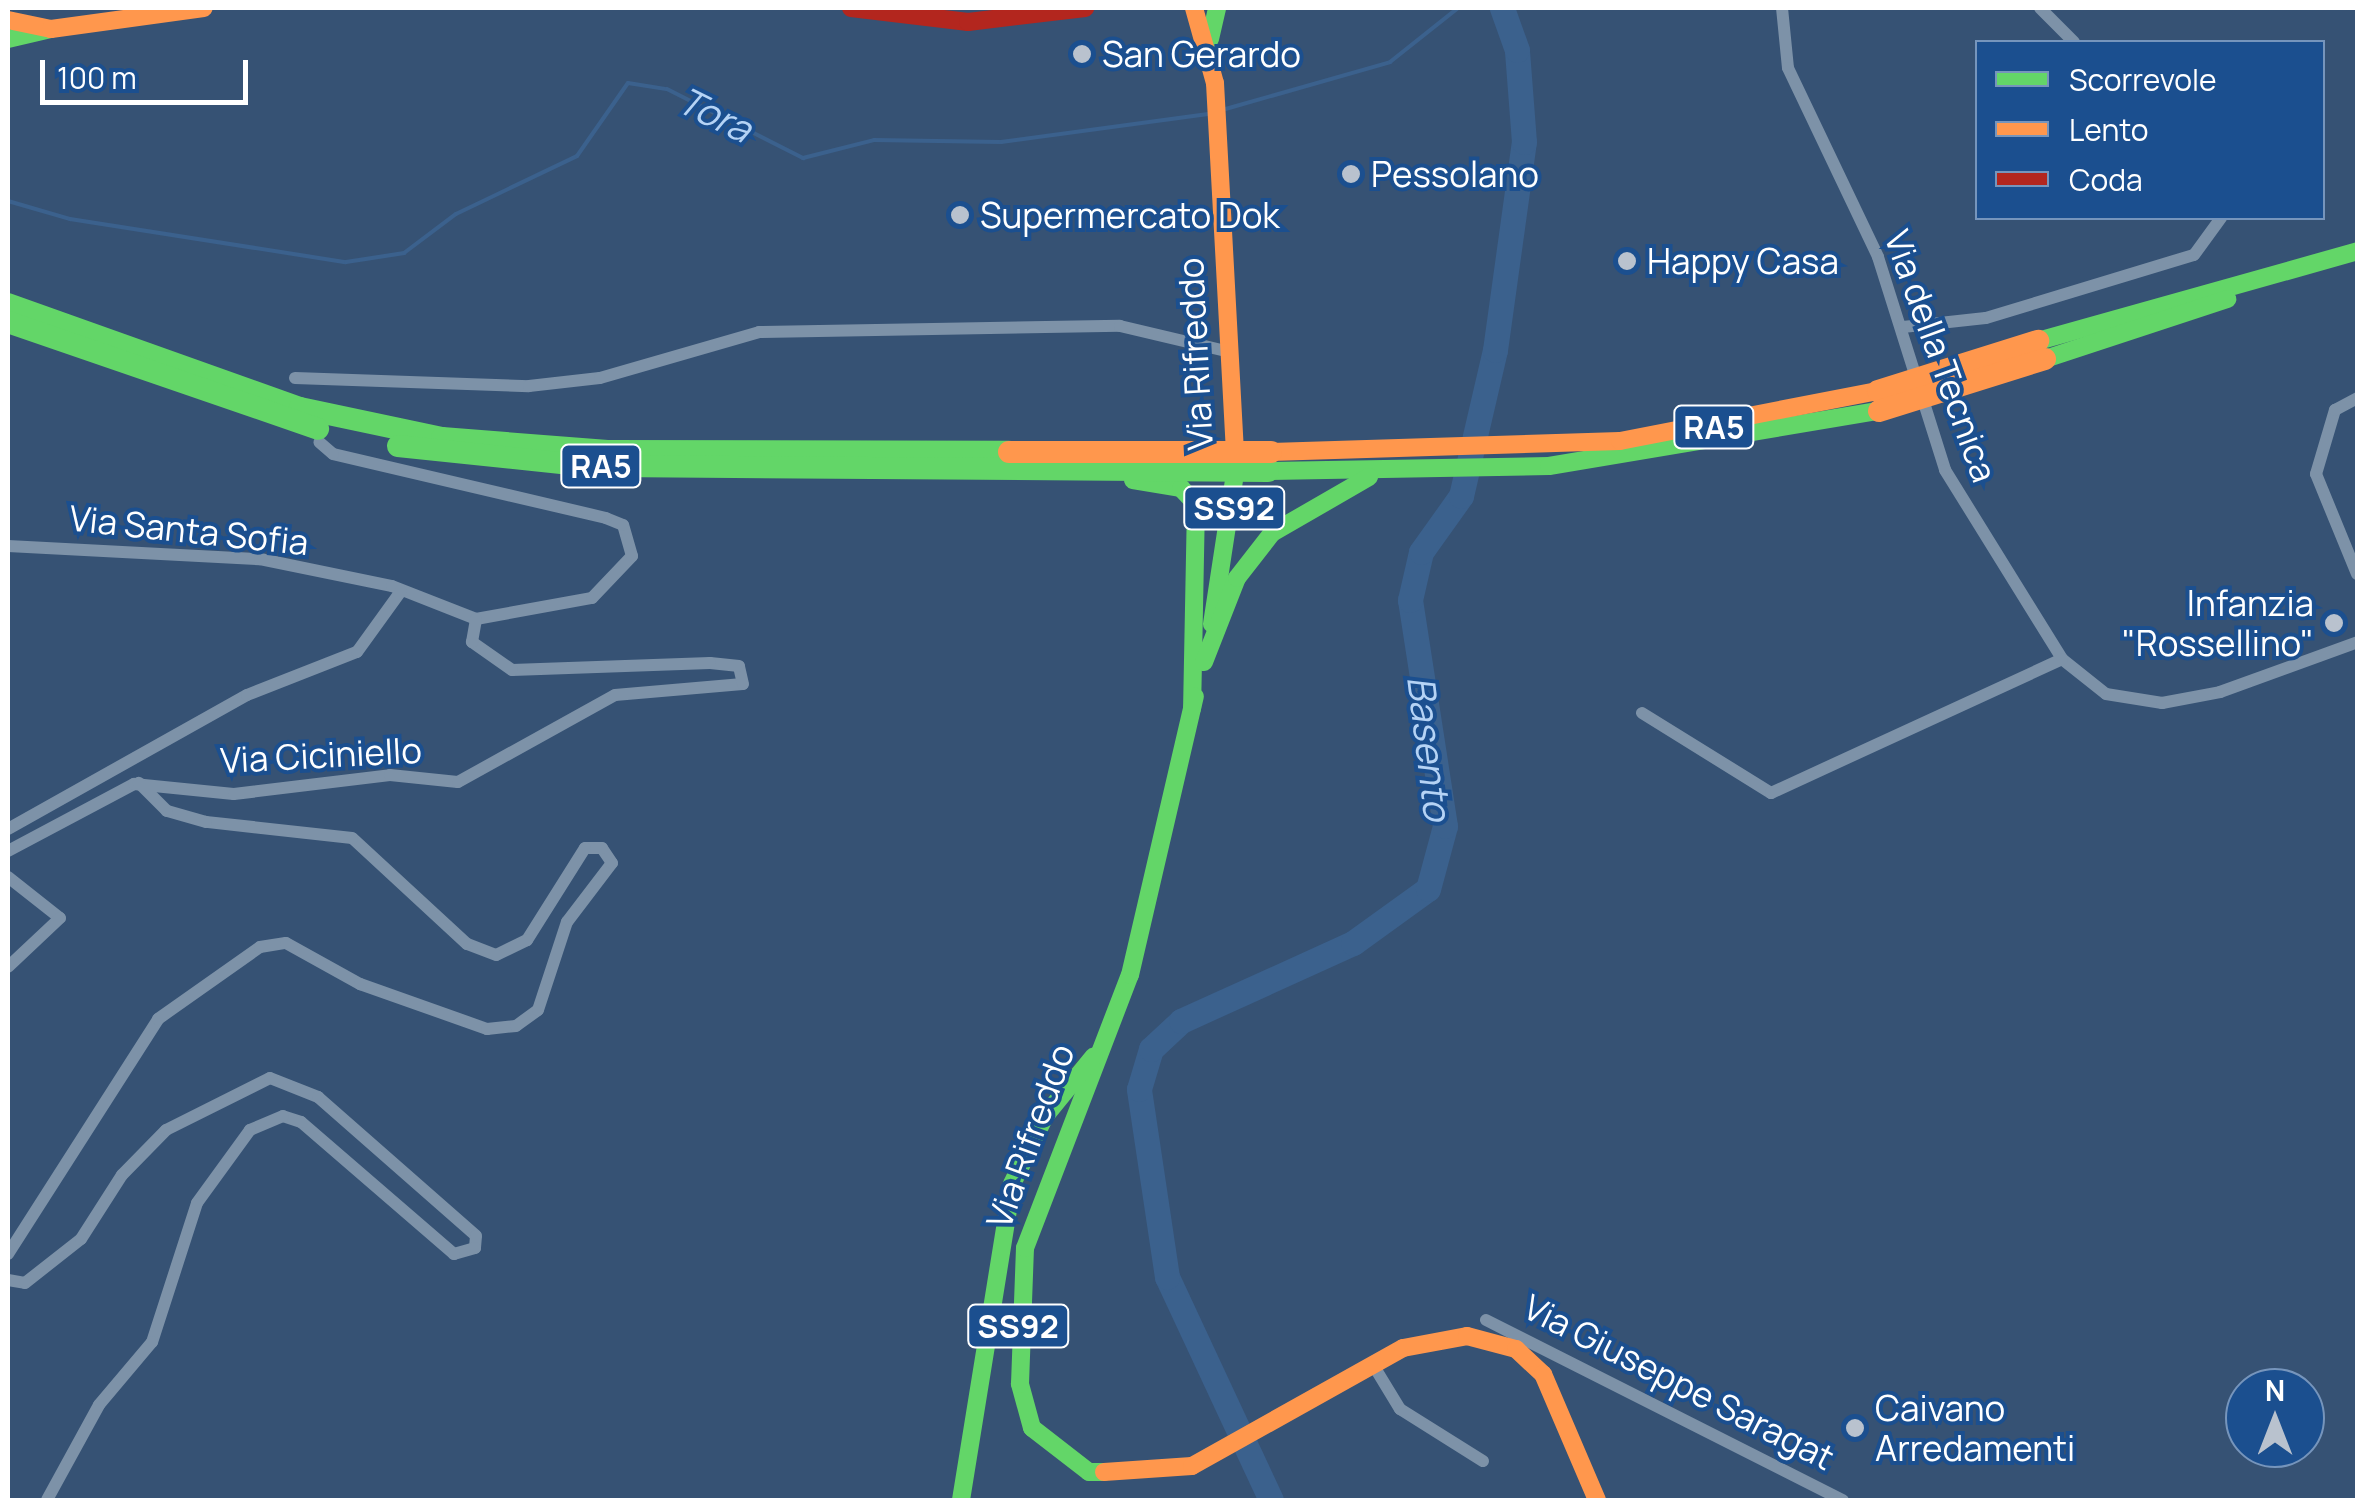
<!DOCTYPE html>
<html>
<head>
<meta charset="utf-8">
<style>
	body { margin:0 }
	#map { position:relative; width:2365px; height:1508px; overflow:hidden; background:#365274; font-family:Manrope,sans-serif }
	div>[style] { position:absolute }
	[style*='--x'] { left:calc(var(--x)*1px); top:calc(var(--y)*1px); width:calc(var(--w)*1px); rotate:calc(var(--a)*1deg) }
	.stream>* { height:4px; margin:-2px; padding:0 2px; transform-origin:2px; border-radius:2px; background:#3b618d }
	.river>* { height:25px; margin:-12.5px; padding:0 12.5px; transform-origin:12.5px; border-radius:12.5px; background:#3b618d }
	.street>* { height:12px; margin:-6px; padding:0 6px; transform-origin:6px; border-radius:6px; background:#7d92a8 }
	.fast>* { height:18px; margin:-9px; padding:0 9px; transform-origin:9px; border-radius:9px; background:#63d668 }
	.slow>* { height:18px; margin:-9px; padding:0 9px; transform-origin:9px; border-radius:9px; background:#ff974d }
	.jam>* { height:18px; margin:-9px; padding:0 9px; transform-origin:9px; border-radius:9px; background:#b3261e }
	.fast-bridge>* { height:22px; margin:-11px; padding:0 11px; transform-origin:11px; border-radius:11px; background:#63d668 }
	.slow-bridge>* { height:22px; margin:-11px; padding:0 11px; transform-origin:11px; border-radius:11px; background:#ff974d }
	.dots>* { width:28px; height:28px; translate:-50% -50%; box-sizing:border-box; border:5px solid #1b4f8f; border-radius:50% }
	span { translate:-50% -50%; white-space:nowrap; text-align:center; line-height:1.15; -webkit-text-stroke:8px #1b4f8f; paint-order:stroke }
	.shield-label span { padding:2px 8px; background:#1b4f8f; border:2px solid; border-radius:8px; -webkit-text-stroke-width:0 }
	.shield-label { font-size:32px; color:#fff; font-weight:700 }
	.poi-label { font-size:35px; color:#fff }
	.left { translate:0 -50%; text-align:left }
	.right { translate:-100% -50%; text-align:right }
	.street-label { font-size:35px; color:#fff }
	.water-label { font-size:38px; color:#b5d3f5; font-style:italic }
	.frame { position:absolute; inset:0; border:10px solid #fff; pointer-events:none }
	.legend { position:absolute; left:1975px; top:40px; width:350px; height:180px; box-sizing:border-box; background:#1b4f8f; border:2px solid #7695bc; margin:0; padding:12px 18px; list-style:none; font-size:30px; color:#fff }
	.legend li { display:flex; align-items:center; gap:20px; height:50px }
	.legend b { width:50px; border:2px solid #7695bc }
	.north { position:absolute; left:2225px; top:1368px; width:100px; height:100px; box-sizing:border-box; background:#1b4f8f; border:2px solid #7695bc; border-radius:50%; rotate:0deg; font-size:28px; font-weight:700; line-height:40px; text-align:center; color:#fff }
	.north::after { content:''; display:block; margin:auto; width:35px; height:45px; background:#b9c2ce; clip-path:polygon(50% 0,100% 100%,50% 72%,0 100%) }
	.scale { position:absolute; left:40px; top:60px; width:208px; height:45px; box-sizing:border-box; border:5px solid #fff; border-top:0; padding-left:12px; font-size:30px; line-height:35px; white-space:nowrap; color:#fff; -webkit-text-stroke:8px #1b4f8f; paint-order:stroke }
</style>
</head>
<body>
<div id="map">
	<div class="stream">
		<div style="--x:1222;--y:110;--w:175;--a:-15.9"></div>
		<div style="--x:1390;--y:62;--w:87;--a:-38.5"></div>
		<div style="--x:8;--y:201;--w:65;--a:16.2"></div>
		<div style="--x:70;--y:219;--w:279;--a:8.9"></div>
		<div style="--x:346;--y:262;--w:59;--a:-8.8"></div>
		<div style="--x:404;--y:253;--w:65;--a:-36.9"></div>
		<div style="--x:456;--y:214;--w:134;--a:-25.6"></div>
		<div style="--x:577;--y:156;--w:89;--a:-55.1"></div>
		<div style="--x:628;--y:83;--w:39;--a:9"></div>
		<div style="--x:667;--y:89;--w:153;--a:26.9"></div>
		<div style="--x:803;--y:158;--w:73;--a:-14.2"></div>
		<div style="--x:874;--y:140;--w:127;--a:0.9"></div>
		<div style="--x:1001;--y:142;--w:209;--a:-7.7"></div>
	</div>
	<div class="river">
		<div style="--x:1271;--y:1500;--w:246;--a:-115"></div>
		<div style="--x:1167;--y:1277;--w:190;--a:-98.5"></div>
		<div style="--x:1139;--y:1089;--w:42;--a:-73.3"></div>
		<div style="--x:1151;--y:1049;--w:41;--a:-43"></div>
		<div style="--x:1181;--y:1021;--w:189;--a:-24.4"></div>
		<div style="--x:1353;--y:943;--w:92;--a:-35.8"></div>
		<div style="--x:1428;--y:889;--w:65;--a:-74.9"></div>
		<div style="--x:1445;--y:826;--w:229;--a:-98.8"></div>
		<div style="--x:1410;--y:600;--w:49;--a:-77.1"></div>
		<div style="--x:1421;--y:552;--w:69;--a:-54.5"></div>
		<div style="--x:1461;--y:496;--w:150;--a:-76.9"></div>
		<div style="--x:1495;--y:350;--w:210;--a:-82.1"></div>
		<div style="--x:1524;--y:142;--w:92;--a:-94.4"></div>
		<div style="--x:1517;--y:50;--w:45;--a:-109.7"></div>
	</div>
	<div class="street">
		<div style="--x:1782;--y:8;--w:60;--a:84.3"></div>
		<div style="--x:1788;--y:68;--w:209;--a:64.5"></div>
		<div style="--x:1878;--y:257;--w:223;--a:72.5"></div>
		<div style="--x:1945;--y:470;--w:222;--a:58.2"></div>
		<div style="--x:2062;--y:659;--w:56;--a:38.5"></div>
		<div style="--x:2106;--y:694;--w:57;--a:9.1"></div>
		<div style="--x:2162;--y:703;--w:59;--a:-10.7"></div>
		<div style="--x:2220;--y:692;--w:147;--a:-19.9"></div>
		<div style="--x:2040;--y:8;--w:48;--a:45"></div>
		<div style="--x:1903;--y:327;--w:83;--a:-6.2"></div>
		<div style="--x:1986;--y:318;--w:217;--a:-16.9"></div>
		<div style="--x:2194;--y:255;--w:46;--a:-53.9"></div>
		<div style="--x:295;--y:378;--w:234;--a:2"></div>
		<div style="--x:529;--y:386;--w:71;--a:-6.4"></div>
		<div style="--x:600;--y:378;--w:166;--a:-16.1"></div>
		<div style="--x:759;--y:332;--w:361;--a:-1"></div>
		<div style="--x:1120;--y:326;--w:113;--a:13.3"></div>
		<div style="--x:8;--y:546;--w:252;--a:3"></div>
		<div style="--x:260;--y:559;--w:135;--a:11.6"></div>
		<div style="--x:392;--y:586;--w:90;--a:21.4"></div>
		<div style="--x:476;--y:619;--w:118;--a:-10.3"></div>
		<div style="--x:592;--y:598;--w:58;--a:-46.4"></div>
		<div style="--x:632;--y:556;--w:32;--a:-106"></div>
		<div style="--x:623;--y:525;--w:18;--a:-158"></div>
		<div style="--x:606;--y:518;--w:280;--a:-166.8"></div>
		<div style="--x:333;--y:454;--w:18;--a:-139"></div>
		<div style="--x:2357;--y:574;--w:108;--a:-112.3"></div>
		<div style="--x:2316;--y:474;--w:67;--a:-73.5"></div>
		<div style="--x:2335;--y:410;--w:26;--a:-28"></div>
		<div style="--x:1642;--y:713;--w:152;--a:31.8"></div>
		<div style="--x:1771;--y:793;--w:320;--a:-24.7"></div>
		<div style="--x:8;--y:829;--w:274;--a:-29.3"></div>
		<div style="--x:247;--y:695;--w:118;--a:-21.4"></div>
		<div style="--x:357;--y:652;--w:75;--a:-54.2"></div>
		<div style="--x:8;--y:851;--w:143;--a:-28"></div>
		<div style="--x:134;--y:784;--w:100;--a:5.7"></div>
		<div style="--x:234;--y:794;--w:157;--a:-6.9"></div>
		<div style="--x:390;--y:775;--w:68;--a:5.9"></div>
		<div style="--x:458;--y:782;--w:179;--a:-29"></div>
		<div style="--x:615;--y:695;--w:128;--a:-4.9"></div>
		<div style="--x:743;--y:684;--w:18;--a:-103"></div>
		<div style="--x:739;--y:666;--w:29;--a:-174"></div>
		<div style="--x:710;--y:663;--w:198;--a:178"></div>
		<div style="--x:512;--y:670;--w:49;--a:-145"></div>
		<div style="--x:472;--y:642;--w:23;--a:-80"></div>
		<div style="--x:8;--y:877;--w:66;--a:38.3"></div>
		<div style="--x:60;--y:918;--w:71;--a:136.7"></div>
		<div style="--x:8;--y:1254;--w:279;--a:-57.4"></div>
		<div style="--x:158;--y:1019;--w:125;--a:-35.2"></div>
		<div style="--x:260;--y:947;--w:26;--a:-9"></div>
		<div style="--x:286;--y:943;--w:85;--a:29"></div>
		<div style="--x:360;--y:984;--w:135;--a:19.5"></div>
		<div style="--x:487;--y:1029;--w:29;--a:-6"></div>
		<div style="--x:516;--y:1026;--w:27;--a:-36"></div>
		<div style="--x:538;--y:1010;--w:93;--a:-71.8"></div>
		<div style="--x:567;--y:922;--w:74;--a:-52.7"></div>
		<div style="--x:612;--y:863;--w:18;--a:-124"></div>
		<div style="--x:602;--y:848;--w:17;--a:180"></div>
		<div style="--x:585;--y:848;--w:109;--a:122.2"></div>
		<div style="--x:527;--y:940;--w:34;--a:154"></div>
		<div style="--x:496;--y:955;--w:31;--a:-159"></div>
		<div style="--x:467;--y:944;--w:156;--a:-137.3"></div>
		<div style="--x:352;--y:838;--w:147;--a:-173.7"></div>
		<div style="--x:206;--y:822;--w:41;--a:-164.2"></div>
		<div style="--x:167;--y:811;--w:40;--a:-135"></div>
		<div style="--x:8;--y:1280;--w:17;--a:10"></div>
		<div style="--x:25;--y:1283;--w:71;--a:-38.2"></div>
		<div style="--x:81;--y:1239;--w:76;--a:-57.4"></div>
		<div style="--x:122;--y:1175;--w:63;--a:-45.6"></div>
		<div style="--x:166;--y:1130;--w:116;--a:-26.6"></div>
		<div style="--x:270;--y:1078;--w:52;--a:21.6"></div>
		<div style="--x:318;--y:1097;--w:210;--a:41.3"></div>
		<div style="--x:476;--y:1236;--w:12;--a:95"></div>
		<div style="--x:475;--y:1248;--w:22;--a:164"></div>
		<div style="--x:454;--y:1254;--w:202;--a:-139.2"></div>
		<div style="--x:301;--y:1122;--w:19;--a:-162"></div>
		<div style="--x:283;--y:1116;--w:36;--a:157"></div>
		<div style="--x:250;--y:1130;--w:90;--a:126"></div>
		<div style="--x:197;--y:1203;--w:146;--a:107.9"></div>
		<div style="--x:152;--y:1342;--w:82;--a:130.1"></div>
		<div style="--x:99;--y:1405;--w:108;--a:118.7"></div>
		<div style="--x:1486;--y:1320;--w:400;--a:26.8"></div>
		<div style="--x:1372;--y:1363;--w:54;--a:58.7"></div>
		<div style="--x:1400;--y:1409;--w:98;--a:32.1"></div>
	</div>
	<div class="fast">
		<div style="--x:8;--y:39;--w:44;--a:-13.1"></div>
		<div style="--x:1210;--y:39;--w:32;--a:-77"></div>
		<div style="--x:2038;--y:341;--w:332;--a:-15.7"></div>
		<div style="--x:2045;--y:359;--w:192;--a:-18.2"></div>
		<div style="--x:1268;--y:471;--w:281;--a:-1"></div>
		<div style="--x:1549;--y:466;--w:335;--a:-9.5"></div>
		<div style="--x:1133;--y:480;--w:49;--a:9.5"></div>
		<div style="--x:1181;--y:488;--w:22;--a:47"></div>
		<div style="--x:1196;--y:504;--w:204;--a:91.1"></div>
		<div style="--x:1212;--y:624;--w:159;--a:-81.3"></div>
		<div style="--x:1204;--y:662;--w:90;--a:-68.6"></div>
		<div style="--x:1237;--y:578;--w:57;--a:-52.1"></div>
		<div style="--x:1272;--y:533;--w:112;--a:-30"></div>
		<div style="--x:1104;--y:1472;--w:15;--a:180"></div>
		<div style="--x:1089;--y:1472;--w:72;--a:-142.3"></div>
		<div style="--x:1032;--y:1428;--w:46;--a:-105.3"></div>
		<div style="--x:1020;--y:1384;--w:136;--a:-87.9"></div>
		<div style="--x:1025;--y:1248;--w:292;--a:-69"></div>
		<div style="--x:1130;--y:975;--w:286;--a:-76.9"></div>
		<div style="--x:961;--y:1500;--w:320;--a:-80.8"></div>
		<div style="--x:1012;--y:1184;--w:76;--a:-64.1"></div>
		<div style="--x:1045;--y:1116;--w:77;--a:-50.8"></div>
	</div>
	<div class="slow">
		<div style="--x:1194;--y:8;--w:78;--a:74.4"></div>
		<div style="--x:1215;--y:83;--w:385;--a:86.9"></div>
		<div style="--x:8;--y:20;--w:44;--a:11.8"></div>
		<div style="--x:51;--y:29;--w:154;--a:-7.8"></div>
		<div style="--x:1271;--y:452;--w:349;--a:-1.8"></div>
		<div style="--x:1620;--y:441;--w:263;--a:-11"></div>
		<div style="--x:1104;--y:1472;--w:88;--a:-3.9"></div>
		<div style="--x:1192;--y:1466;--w:242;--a:-29.2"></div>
		<div style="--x:1403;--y:1348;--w:65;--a:-10.6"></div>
		<div style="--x:1467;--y:1336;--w:51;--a:14.9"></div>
		<div style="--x:1516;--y:1349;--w:37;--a:43"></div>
		<div style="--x:1543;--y:1374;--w:137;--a:66.8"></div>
	</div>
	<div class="jam">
		<div style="--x:851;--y:8;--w:118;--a:6.8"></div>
		<div style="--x:968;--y:22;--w:118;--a:-6.8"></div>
	</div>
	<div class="fast-bridge">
		<div style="--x:8;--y:304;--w:310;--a:19.6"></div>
		<div style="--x:300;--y:408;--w:145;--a:11.9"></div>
		<div style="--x:442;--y:438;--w:166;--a:4.5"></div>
		<div style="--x:607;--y:451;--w:402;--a:0.1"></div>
		<div style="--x:8;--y:322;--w:328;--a:19"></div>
		<div style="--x:398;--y:446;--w:183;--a:6"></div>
		<div style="--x:612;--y:466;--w:656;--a:0.44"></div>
	</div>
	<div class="slow-bridge">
		<div style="--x:1878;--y:391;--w:168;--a:-17.4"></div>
		<div style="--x:1879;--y:411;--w:174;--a:-17.4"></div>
		<div style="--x:1009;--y:452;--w:262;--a:0"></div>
	</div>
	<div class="dots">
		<div style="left:1082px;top:54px;background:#b9c2ce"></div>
		<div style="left:1351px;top:174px;background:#b9c2ce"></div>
		<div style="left:960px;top:215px;background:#b9c2ce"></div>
		<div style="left:1627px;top:261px;background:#b9c2ce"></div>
		<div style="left:2334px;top:623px;background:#b9c2ce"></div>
		<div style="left:1855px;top:1428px;background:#b9c2ce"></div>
	</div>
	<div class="shield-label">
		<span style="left:1714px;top:427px">RA5</span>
		<span style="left:601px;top:466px">RA5</span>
		<span style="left:1234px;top:508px">SS92</span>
		<span style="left:1018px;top:1326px">SS92</span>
	</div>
	<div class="poi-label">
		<span class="left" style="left:1102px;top:54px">San Gerardo</span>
		<span class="left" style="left:1371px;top:174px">Pessolano</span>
		<span class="left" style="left:980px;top:215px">Supermercato Dok</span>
		<span class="left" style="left:1647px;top:261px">Happy Casa</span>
		<span class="right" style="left:2314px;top:623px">Infanzia<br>"Rossellino"</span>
		<span class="left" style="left:1875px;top:1428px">Caivano<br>Arredamenti</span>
	</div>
	<div class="street-label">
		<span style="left:1195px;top:354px;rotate:-93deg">Via Rifreddo</span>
		<span style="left:1941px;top:356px;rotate:70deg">Via della Tecnica</span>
		<span style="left:189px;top:530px;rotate:6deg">Via Santa Sofia</span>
		<span style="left:321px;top:755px;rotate:-3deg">Via Ciciniello</span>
		<span style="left:1030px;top:1136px;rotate:-70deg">Via Rifreddo</span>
		<span style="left:1679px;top:1382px;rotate:27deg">Via Giuseppe Saragat</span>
	</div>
	<div class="water-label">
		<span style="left:715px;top:114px;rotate:26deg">Tora</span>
		<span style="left:1430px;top:748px;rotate:83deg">Basento</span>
	</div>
	<div class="frame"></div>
	<ul class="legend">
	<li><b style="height:12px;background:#63d668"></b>Scorrevole</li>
	<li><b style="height:12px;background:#ff974d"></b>Lento</li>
	<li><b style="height:12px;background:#b3261e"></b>Coda</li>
	</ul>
	<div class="north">N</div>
	<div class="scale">100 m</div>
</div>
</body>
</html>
